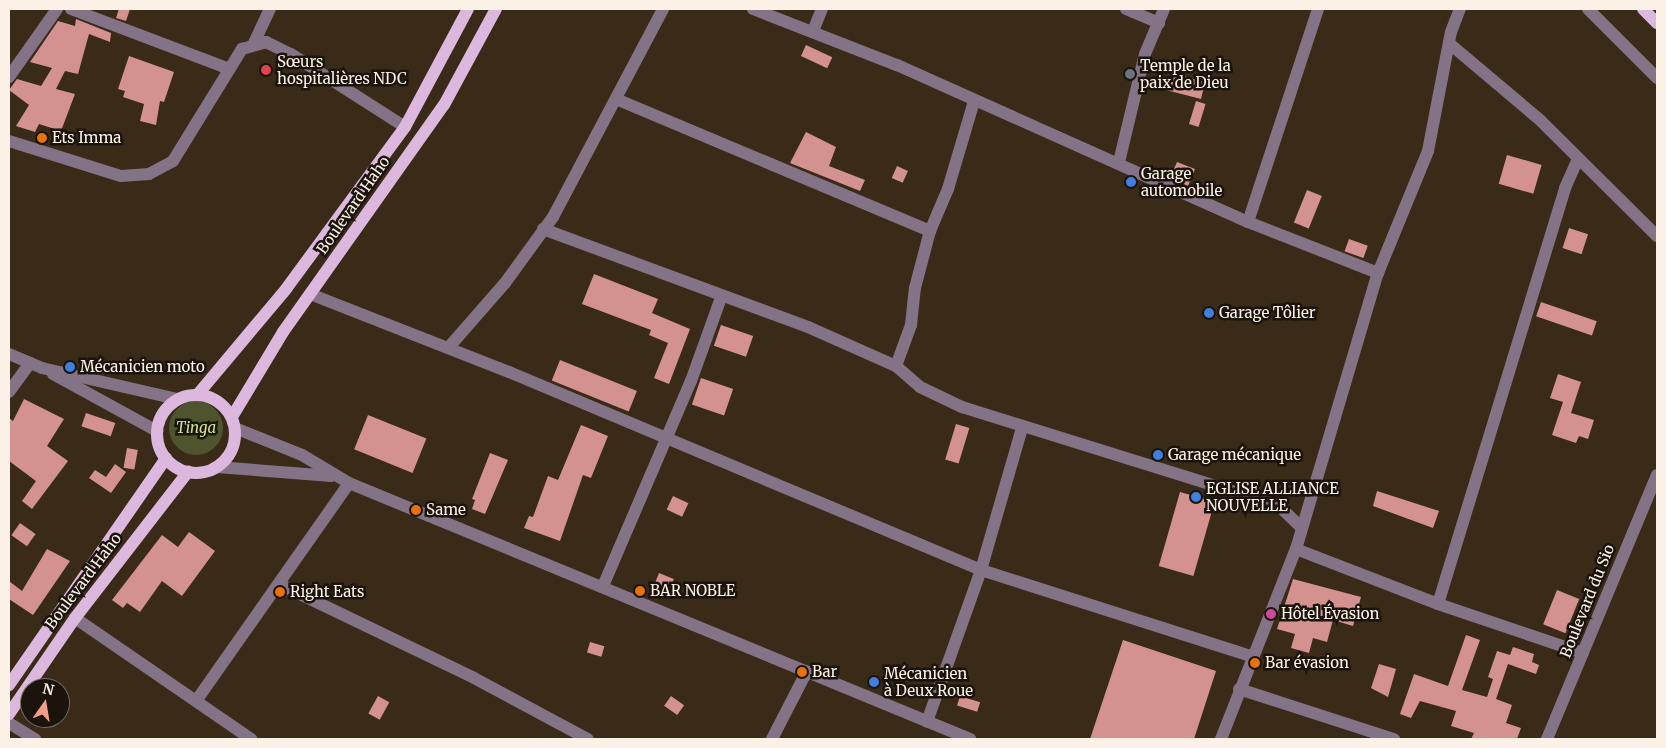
<!DOCTYPE html>
<html>
<head>
<meta charset="utf-8">
<style>
	body { margin:0 }
	#map { position:relative; width:1666px; height:748px; overflow:hidden; background:#3a2a18; font-family:Merriweather,serif }
	div>[style] { position:absolute }
	[style*='--x'] { left:calc(var(--x)*1px); top:calc(var(--y)*1px); width:calc(var(--w)*1px); rotate:calc(var(--a)*1deg) }
	.green>* { inset:0; background:#4e552e }
	.round { border-radius:50% }
	.building>* { inset:0; background:#d39290; transform-origin:0 0 }
	.minor>* { height:12px; margin:-6px; padding:0 6px; transform-origin:6px; border-radius:6px; background:#847386 }
	.major>* { height:12px; margin:-6px; padding:0 6px; transform-origin:6px; border-radius:6px; background:#dcb8df }
	.major>.ring { margin:-6px; padding:0; box-sizing:content-box; background:none; border:12px solid #dcb8df; border-radius:50% }
	.dots>* { width:14px; height:14px; translate:-50% -50%; box-sizing:border-box; border:2px solid #1b140c; border-radius:50% }
	span { translate:-50% -50%; white-space:nowrap; text-align:center; line-height:1.15; -webkit-text-stroke:5px #1b140c; paint-order:stroke }
	.poi-label { font-size:15px; color:#fcf1e6 }
	.left { translate:0 -50%; text-align:left }
	.street-label { font-size:15px; color:#fcf1e6 }
	.park-label { font-size:15px; color:#d2e38f; font-style:italic }
	.frame { position:absolute; inset:0; border:10px solid #fcf1e6; pointer-events:none }
	.north { position:absolute; left:20px; top:678px; width:50px; height:50px; box-sizing:border-box; background:#1b140c; border:1px solid #756c63; border-radius:50%; rotate:13deg; font-size:14px; font-weight:700; line-height:20px; text-align:center; color:#fcf1e6 }
	.north::after { content:''; display:block; margin:auto; width:18px; height:22px; background:#f59d8d; clip-path:polygon(50% 0,100% 100%,50% 72%,0 100%) }
</style>
</head>
<body>
<div id="map">
	<div class="green">
		<div class="round" style="left:169px;top:401px;width:54px;height:54px"></div>
	</div>
	<div class="building">
		<div style="clip-path:polygon(119px 9px,130px 9px,126px 21px,116px 18px)"></div>
		<div style="clip-path:polygon(76px 19px,111px 33px,110px 42px,89px 34px,78px 74px,65px 71px,56px 89px,75px 94px,61px 131px,39px 124px,35px 132px,16px 126px,29px 105px,9px 90px,17px 79px,41px 86px,52px 68px,30px 62px,58px 21px,75px 26px)"></div>
		<div style="left:806px;top:45px;width:29px;height:12px;rotate:25deg"></div>
		<div style="clip-path:polygon(129px 56px,174px 72px,164px 102px,160px 101px,156px 125px,140px 121px,144px 104px,123px 97px,125px 91px,118px 89px)"></div>
		<div style="clip-path:polygon(1177px 61px,1186px 64px,1183px 76px,1205px 82px,1201px 99px,1166px 90px)"></div>
		<div style="left:1196px;top:101px;width:10px;height:24px;rotate:17deg"></div>
		<div style="clip-path:polygon(806px 132px,836px 147px,829px 166px,865px 180px,860px 191px,790px 163px)"></div>
		<div style="left:1507px;top:155px;width:36px;height:30px;rotate:16deg"></div>
		<div style="clip-path:polygon(1177px 162px,1195px 169px,1188px 186px,1179px 182px,1182px 175px,1173px 171px)"></div>
		<div style="left:897px;top:166px;width:12px;height:13px;rotate:24deg"></div>
		<div style="left:1307px;top:190px;width:16px;height:35px;rotate:22deg"></div>
		<div style="left:1569px;top:228px;width:20px;height:21px;rotate:18deg"></div>
		<div style="left:1349px;top:239px;width:20px;height:13px;rotate:20deg"></div>
		<div style="clip-path:polygon(594px 274px,658px 299px,652px 313px,690px 329px,669px 384px,654px 378px,668px 343px,649px 335px,651px 330px,582px 304px)"></div>
		<div style="left:1541px;top:302px;width:59px;height:15px;rotate:19deg"></div>
		<div style="left:721px;top:325px;width:34px;height:22px;rotate:19deg"></div>
		<div style="left:560px;top:360px;width:83px;height:22px;rotate:22deg"></div>
		<div style="clip-path:polygon(1558px 374px,1581px 382px,1571px 413px,1594px 420px,1588px 439px,1579px 436px,1576px 443px,1552px 435px,1563px 402px,1550px 398px)"></div>
		<div style="left:701px;top:378px;width:34px;height:28px;rotate:19deg"></div>
		<div style="clip-path:polygon(24px 399px,64px 419px,47px 446px,68px 461px,32px 509px,22px 501px,36px 481px,9px 461px,9px 418px,13px 421px)"></div>
		<div style="left:86px;top:413px;width:31px;height:14px;rotate:19deg"></div>
		<div style="left:368px;top:415px;width:63px;height:37px;rotate:22deg"></div>
		<div style="left:956px;top:424px;width:14px;height:37px;rotate:17deg"></div>
		<div style="clip-path:polygon(581px 425px,608px 436px,591px 478px,583px 475px,560px 541px,524px 528px,529px 516px,533px 517px,548px 476px,558px 480px)"></div>
		<div style="left:127px;top:448px;width:11px;height:20px;rotate:10deg"></div>
		<div style="clip-path:polygon(490px 453px,508px 460px,485px 514px,472px 509px,475px 500px,472px 499px)"></div>
		<div style="clip-path:polygon(115px 464px,126px 472px,111px 493px,89px 478px,95px 470px,106px 477px)"></div>
		<div style="clip-path:polygon(1377px 491px,1439px 511px,1433px 528px,1373px 506px)"></div>
		<div style="left:1180px;top:492px;width:36px;height:77px;rotate:16deg"></div>
		<div style="left:673px;top:496px;width:17px;height:15px;rotate:25deg"></div>
		<div style="left:20px;top:523px;width:19px;height:15px;rotate:35deg"></div>
		<div style="clip-path:polygon(189px 532px,215px 551px,182px 596px,162px 581px,140px 612px,127px 603px,123px 608px,112px 600px,162px 535px,178px 547px)"></div>
		<div style="clip-path:polygon(47px 549px,70px 561px,33px 615px,9px 599px,9px 581px,22px 591px)"></div>
		<div style="left:659px;top:573px;width:16px;height:15px;rotate:22deg"></div>
		<div style="clip-path:polygon(1293px 579px,1361px 597px,1353px 626px,1333px 620px,1327px 642px,1313px 638px,1309px 653px,1291px 648px,1295px 634px,1277px 629px)"></div>
		<div style="left:1557px;top:590px;width:24px;height:37px;rotate:22deg"></div>
		<div style="clip-path:polygon(1466px 635px,1480px 640px,1462px 690px,1487px 697px,1493px 679px,1488px 677px,1497px 651px,1510px 655px,1513px 647px,1534px 654px,1532px 662px,1539px 665px,1536px 674px,1508px 664px,1496px 699px,1512px 705px,1506px 723px,1521px 728px,1517px 739px,1471px 739px,1474px 733px,1451px 726px,1456px 711px,1420px 701px,1411px 718px,1400px 714px,1414px 674px,1448px 686px)"></div>
		<div style="clip-path:polygon(1123px 640px,1216px 671px,1194px 739px,1090px 739px)"></div>
		<div style="left:590px;top:642px;width:15px;height:11px;rotate:16deg"></div>
		<div style="clip-path:polygon(1379px 664px,1396px 669px,1388px 697px,1371px 688px)"></div>
		<div style="left:378px;top:696px;width:13px;height:20px;rotate:29deg"></div>
		<div style="left:671px;top:696px;width:16px;height:12px;rotate:35deg"></div>
		<div style="left:960px;top:696px;width:21px;height:10px;rotate:17deg"></div>
	</div>
	<div class="minor">
		<div style="--x:71;--y:9;--w:167;--a:20.7"></div>
		<div style="--x:753;--y:9;--w:155;--a:21.3"></div>
		<div style="--x:897;--y:65;--w:385;--a:24.1"></div>
		<div style="--x:1248;--y:222;--w:140;--a:21.4"></div>
		<div style="--x:1126;--y:9;--w:36;--a:23"></div>
		<div style="--x:1588;--y:9;--w:98;--a:45"></div>
		<div style="--x:813;--y:31;--w:24;--a:-68"></div>
		<div style="--x:254;--y:43;--w:38;--a:-65"></div>
		<div style="--x:1450;--y:44;--w:118;--a:40.2"></div>
		<div style="--x:1540;--y:120;--w:165;--a:44.8"></div>
		<div style="--x:9;--y:77;--w:83;--a:-54.8"></div>
		<div style="--x:616;--y:99;--w:341;--a:22.8"></div>
		<div style="--x:9;--y:141;--w:117;--a:17.4"></div>
		<div style="--x:121;--y:176;--w:28;--a:-4"></div>
		<div style="--x:149;--y:174;--w:27;--a:-28"></div>
		<div style="--x:173;--y:161;--w:132;--a:-58.4"></div>
		<div style="--x:242;--y:49;--w:25;--a:-16"></div>
		<div style="--x:266;--y:42;--w:28;--a:26"></div>
		<div style="--x:291;--y:54;--w:135;--a:32.6"></div>
		<div style="--x:1119;--y:162;--w:111;--a:-76.5"></div>
		<div style="--x:1145;--y:54;--w:49;--a:-67.1"></div>
		<div style="--x:1248;--y:222;--w:224;--a:-71.8"></div>
		<div style="--x:543;--y:229;--w:283;--a:20.3"></div>
		<div style="--x:808;--y:327;--w:96;--a:23.9"></div>
		<div style="--x:896;--y:366;--w:32;--a:41"></div>
		<div style="--x:920;--y:387;--w:47;--a:25.5"></div>
		<div style="--x:962;--y:407;--w:332;--a:17.3"></div>
		<div style="--x:1279;--y:506;--w:32;--a:44"></div>
		<div style="--x:310;--y:294;--w:214;--a:21.4"></div>
		<div style="--x:509;--y:372;--w:512;--a:22.76"></div>
		<div style="--x:981;--y:570;--w:161;--a:109.6"></div>
		<div style="--x:449;--y:347;--w:85;--a:-48.8"></div>
		<div style="--x:505;--y:283;--w:82;--a:-54"></div>
		<div style="--x:553;--y:217;--w:235;--a:-62.1"></div>
		<div style="--x:9;--y:354;--w:36;--a:23"></div>
		<div style="--x:42;--y:368;--w:139;--a:12.9"></div>
		<div style="--x:896;--y:366;--w:44;--a:-69.9"></div>
		<div style="--x:911;--y:325;--w:37;--a:-84"></div>
		<div style="--x:915;--y:288;--w:59;--a:-75.3"></div>
		<div style="--x:930;--y:231;--w:46;--a:-66.8"></div>
		<div style="--x:948;--y:189;--w:92;--a:-73.5"></div>
		<div style="--x:53;--y:374;--w:119;--a:28.7"></div>
		<div style="--x:9;--y:392;--w:36;--a:-54"></div>
		<div style="--x:235;--y:428;--w:72;--a:21.9"></div>
		<div style="--x:302;--y:455;--w:55;--a:30.8"></div>
		<div style="--x:349;--y:483;--w:672;--a:22.4"></div>
		<div style="--x:1022;--y:428;--w:148;--a:106.1"></div>
		<div style="--x:981;--y:570;--w:283;--a:17.7"></div>
		<div style="--x:217;--y:467;--w:115;--a:4.5"></div>
		<div style="--x:1296;--y:549;--w:152;--a:21.2"></div>
		<div style="--x:1438;--y:604;--w:153;--a:18.7"></div>
		<div style="--x:279;--y:584;--w:216;--a:25.7"></div>
		<div style="--x:474;--y:678;--w:129;--a:28.2"></div>
		<div style="--x:603;--y:586;--w:223;--a:-66.8"></div>
		<div style="--x:691;--y:381;--w:91;--a:-70.2"></div>
		<div style="--x:1438;--y:604;--w:435;--a:-73"></div>
		<div style="--x:1565;--y:188;--w:30;--a:-66"></div>
		<div style="--x:75;--y:618;--w:214;--a:34.5"></div>
		<div style="--x:1239;--y:689;--w:163;--a:17.9"></div>
		<div style="--x:196;--y:701;--w:266;--a:-54.9"></div>
		<div style="--x:9;--y:723;--w:31;--a:32"></div>
		<div style="--x:772;--y:739;--w:76;--a:-62.8"></div>
		<div style="--x:1221;--y:739;--w:204;--a:-68.5"></div>
		<div style="--x:1296;--y:549;--w:288;--a:-73.5"></div>
		<div style="--x:1378;--y:273;--w:132;--a:-67.7"></div>
		<div style="--x:1428;--y:151;--w:121;--a:-79.1"></div>
		<div style="--x:1451;--y:32;--w:25;--a:-69"></div>
		<div style="--x:1547;--y:739;--w:286;--a:-67.4"></div>
	</div>
	<div class="major">
		<div style="--x:1643;--y:9;--w:20;--a:45"></div>
		<div style="--x:198;--y:394;--w:137;--a:-50"></div>
		<div style="--x:286;--y:289;--w:201;--a:-53.7"></div>
		<div style="--x:405;--y:127;--w:134;--a:-61.9"></div>
		<div class="ring" style="left:157px;top:395px;width:66px;height:66px"></div>
		<div style="--x:232;--y:417;--w:99;--a:-59"></div>
		<div style="--x:283;--y:332;--w:278;--a:-54.7"></div>
		<div style="--x:444;--y:105;--w:109;--a:-61.6"></div>
		<div style="--x:9;--y:685;--w:276;--a:-55.3"></div>
		<div style="--x:9;--y:714;--w:116;--a:-55.5"></div>
		<div style="--x:75;--y:618;--w:185;--a:-52.3"></div>
	</div>
	<div class="dots">
		<div style="left:266px;top:70px;background:#e0444e"></div>
		<div style="left:1130px;top:74px;background:#6b7280"></div>
		<div style="left:42px;top:138px;background:#e8710a"></div>
		<div style="left:1131px;top:182px;background:#3f7fe0"></div>
		<div style="left:1209px;top:313px;background:#3f7fe0"></div>
		<div style="left:70px;top:367px;background:#3f7fe0"></div>
		<div style="left:1158px;top:455px;background:#3f7fe0"></div>
		<div style="left:1196px;top:497px;background:#3f7fe0"></div>
		<div style="left:416px;top:510px;background:#e8710a"></div>
		<div style="left:640px;top:591px;background:#e8710a"></div>
		<div style="left:280px;top:592px;background:#e8710a"></div>
		<div style="left:1271px;top:614px;background:#d1479c"></div>
		<div style="left:1255px;top:663px;background:#e8710a"></div>
		<div style="left:802px;top:672px;background:#e8710a"></div>
		<div style="left:874px;top:682px;background:#3f7fe0"></div>
	</div>
	<div class="poi-label">
		<span class="left" style="left:277px;top:70px">Sœurs<br>hospitalières NDC</span>
		<span class="left" style="left:1140px;top:74px">Temple de la<br>paix de Dieu</span>
		<span class="left" style="left:52px;top:138px">Ets Imma</span>
		<span class="left" style="left:1141px;top:182px">Garage<br>automobile</span>
		<span class="left" style="left:1219px;top:313px">Garage Tôlier</span>
		<span class="left" style="left:80px;top:367px">Mécanicien moto</span>
		<span class="left" style="left:1168px;top:455px">Garage mécanique</span>
		<span class="left" style="left:1206px;top:497px">EGLISE ALLIANCE<br>NOUVELLE</span>
		<span class="left" style="left:426px;top:510px">Same</span>
		<span class="left" style="left:650px;top:591px">BAR NOBLE</span>
		<span class="left" style="left:290px;top:592px">Right Eats</span>
		<span class="left" style="left:1281px;top:614px">Hôtel Évasion</span>
		<span class="left" style="left:1265px;top:663px">Bar évasion</span>
		<span class="left" style="left:812px;top:672px">Bar</span>
		<span class="left" style="left:884px;top:682px">Mécanicien<br>à Deux Roue</span>
	</div>
	<div class="street-label">
		<span style="left:353px;top:205px;rotate:-55deg">Boulevard Haho</span>
		<span style="left:83px;top:581px;rotate:-53deg">Boulevard Haho</span>
		<span style="left:1587px;top:601px;rotate:-68deg">Boulevard du Sio</span>
	</div>
	<div class="park-label">
		<span style="left:196px;top:428px">Tinga</span>
	</div>
	<div class="frame"></div>
	<div class="north">N</div>
</div>
</body>
</html>
